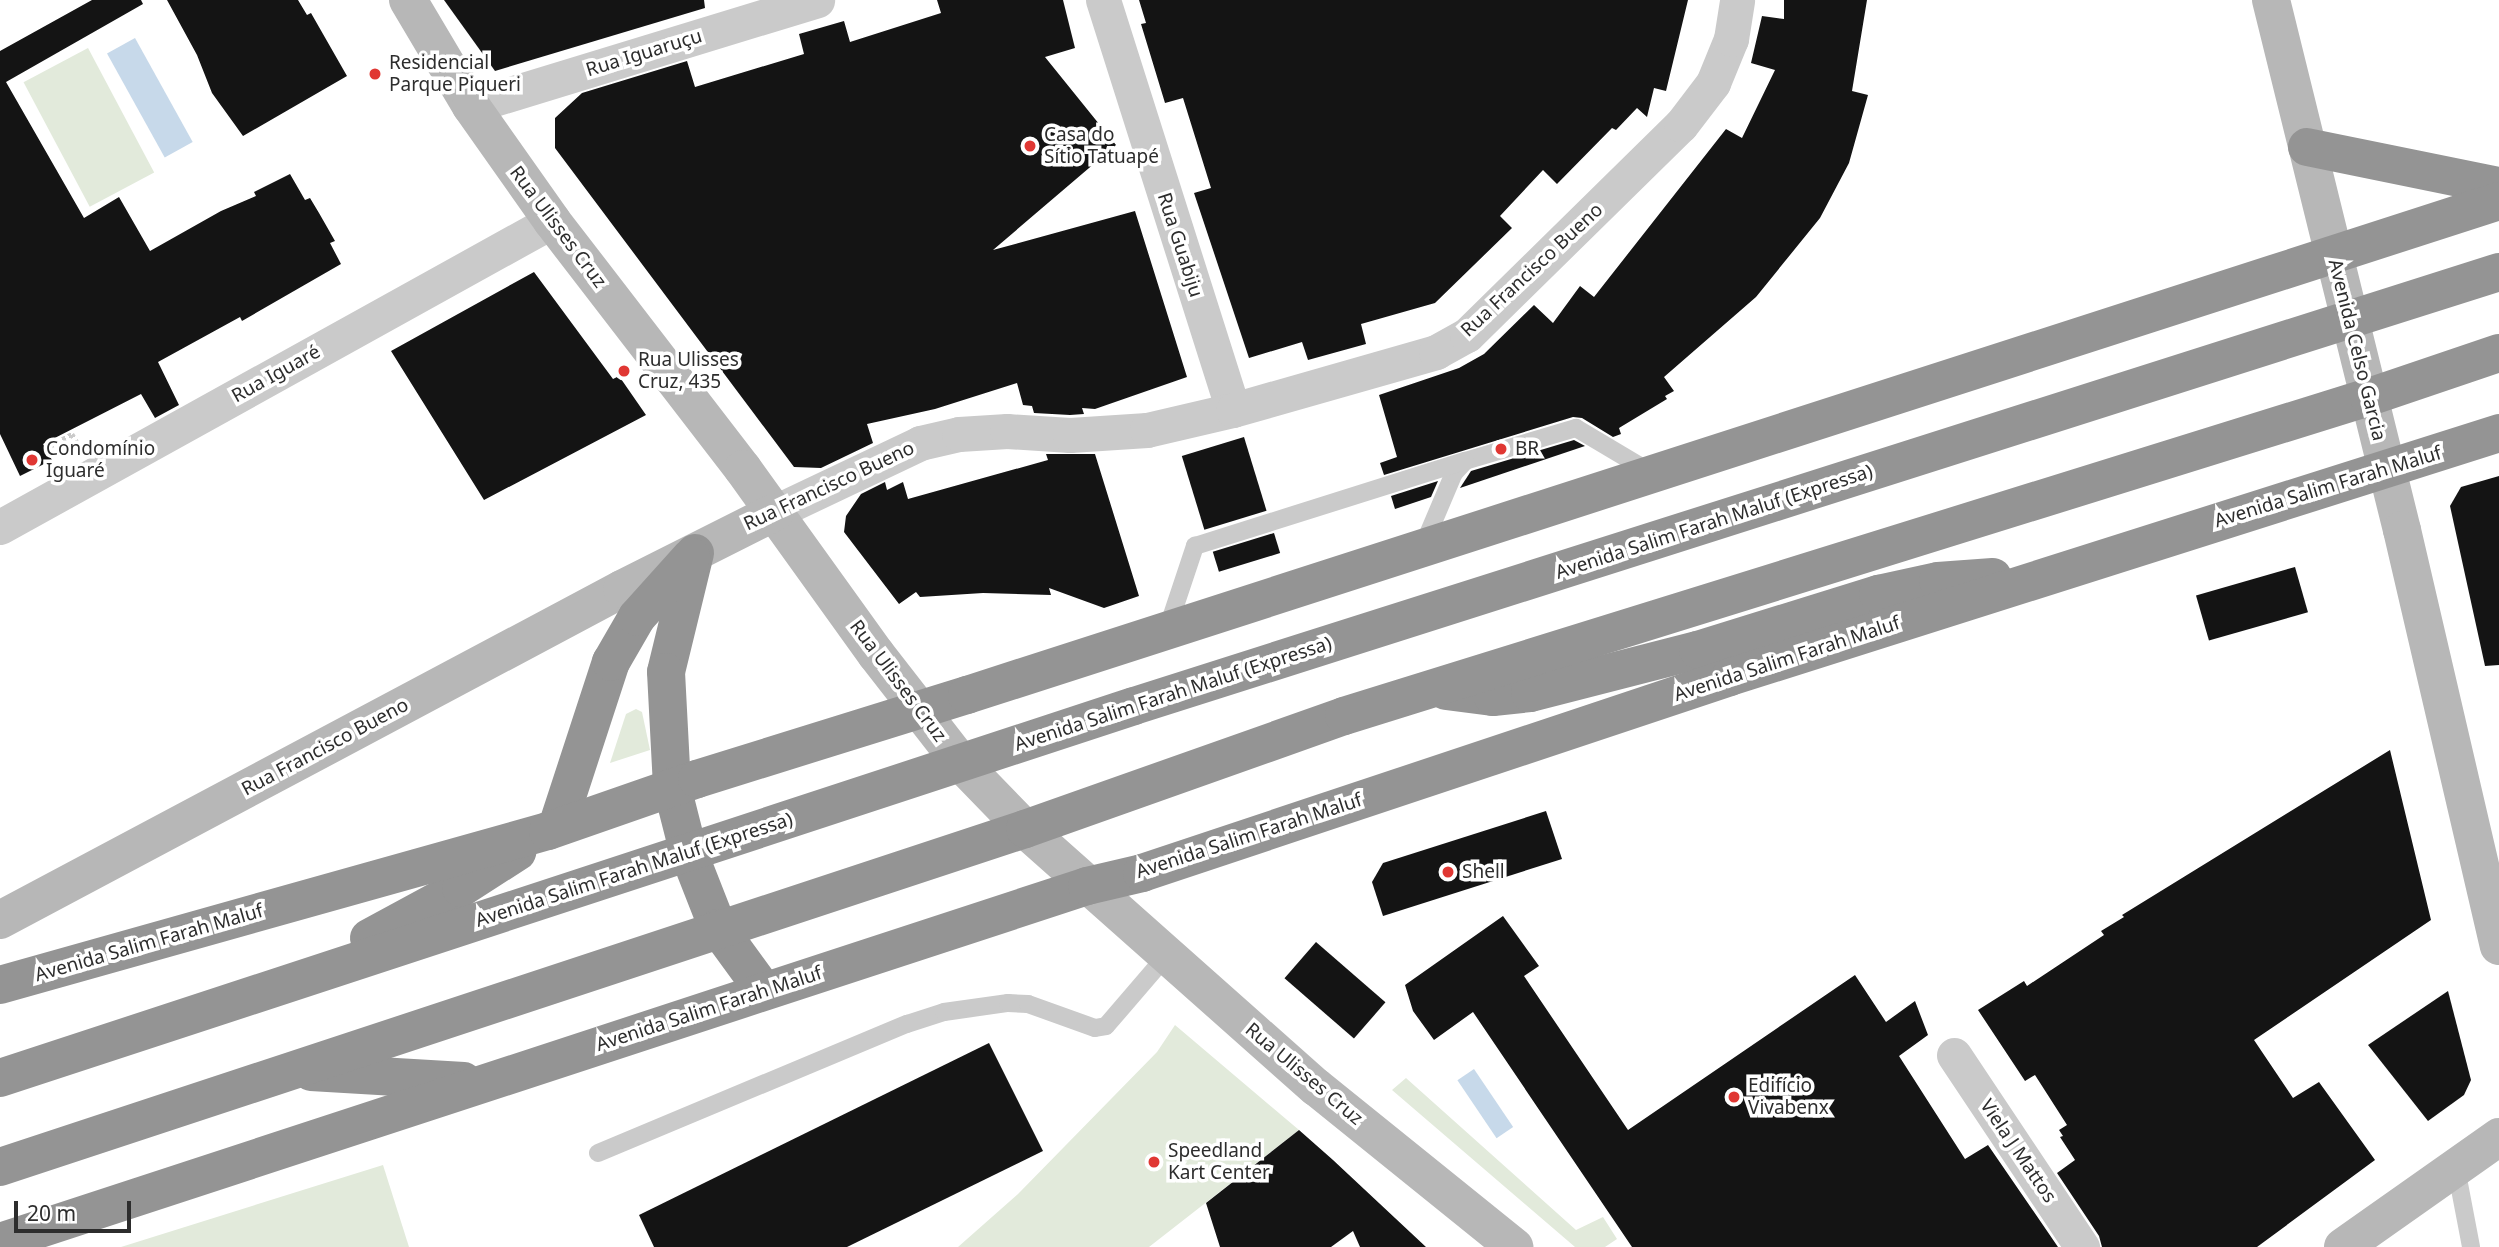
<!DOCTYPE html>
<html>
<head>
<meta charset="utf-8">
<style>
	body { margin:0 }
	#map { position:relative; width:2499px; height:1247px; overflow:hidden; background:#fff; font-family:"Noto Sans",sans-serif }
	div>[style] { position:absolute }
	[style*='--x'] { left:calc(var(--x)*1px); top:calc(var(--y)*1px); width:calc(var(--w)*1px); rotate:calc(var(--a)*1deg) }
	.green>* { inset:0; background:#e2eadb; transform-origin:0 0 }
	.water>* { inset:0; background:#c7d9ea; transform-origin:0 0 }
	.building>* { inset:0; background:#141414; transform-origin:0 0 }
	.path>* { height:4.5px; margin-top:-2.25px; transform-origin:0; background:repeating-linear-gradient(90deg,#cacaca 0 3.5px,transparent 0 7px) }
	.lane>* { height:18px; margin:-9px; padding:0 9px; transform-origin:9px; border-radius:9px; background:#cacaca }
	.street>* { height:35px; margin:-17.5px; padding:0 17.5px; transform-origin:17.5px; border-radius:17.5px; background:#cacaca }
	.secondary>* { height:38px; margin:-19px; padding:0 19px; transform-origin:19px; border-radius:19px; background:#b7b7b7 }
	.highway>* { height:38px; margin:-19px; padding:0 19px; transform-origin:19px; border-radius:19px; background:#949494 }
	.dots>* { width:19px; height:19px; translate:-50% -50%; box-sizing:border-box; border:4px solid #fff; border-radius:50% }
	span { translate:-50% -50%; white-space:nowrap; text-align:center; line-height:1.15; -webkit-text-stroke:7px #fff; paint-order:stroke }
	.street-label { font-size:19px; color:#2d2d2d }
	.poi-label { font-size:19px; color:#2d2d2d }
	.left { translate:0 -50%; text-align:left }
	.scale { position:absolute; left:14px; top:1201px; width:117px; height:32px; box-sizing:border-box; border:4px solid #2d2d2d; border-top:0; padding-left:9px; font-size:21px; line-height:24px; white-space:nowrap; color:#2d2d2d; -webkit-text-stroke:5px #fff; paint-order:stroke }
</style>
</head>
<body>
<div id="map">
	<div class="green">
		<div style="left:88px;top:48px;width:141px;height:73px;rotate:62deg"></div>
		<div style="clip-path:polygon(636px 709px,642px 712px,650px 750px,610px 763px,626px 714px)"></div>
		<div style="clip-path:polygon(1175px 1025px,1299px 1130px,1149px 1247px,958px 1247px,1018px 1194px,1157px 1052px)"></div>
		<div style="clip-path:polygon(1406px 1078px,1576px 1230px,1603px 1217px,1617px 1239px,1605px 1247px,1575px 1247px,1392px 1090px)"></div>
		<div style="clip-path:polygon(383px 1165px,409px 1247px,121px 1247px)"></div>
	</div>
	<div class="water">
		<div style="left:135px;top:38px;width:119px;height:32px;rotate:61deg"></div>
		<div style="left:1474px;top:1069px;width:70px;height:20px;rotate:56deg"></div>
	</div>
	<div class="building">
		<div style="clip-path:polygon(92px 0,141px 0,143px 4px,6px 82px,84px 218px,119px 197px,150px 251px,221px 211px,256px 196px,254px 192px,290px 174px,305px 200px,310px 198px,319px 213px,335px 241px,330px 243px,341px 264px,242px 321px,240px 317px,158px 362px,179px 405px,155px 418px,141px 394px,43px 444px,52px 460px,20px 476px,0 434px,0 51px)"></div>
		<div style="clip-path:polygon(167px 0,298px 0,307px 15px,311px 13px,347px 76px,243px 136px,212px 93px,197px 55px)"></div>
		<div style="clip-path:polygon(444px 0,704px 0,705px 8px,495px 71px)"></div>
		<div style="clip-path:polygon(937px 0,1063px 0,1075px 48px,1045px 57px,1116px 145px,993px 250px,1135px 211px,1187px 377px,1095px 409px,1082px 408px,1084px 414px,1070px 415px,1034px 413px,1032px 406px,1023px 405px,1017px 383px,935px 409px,867px 424px,873px 443px,821px 468px,794px 467px,555px 148px,555px 118px,582px 93px,687px 61px,695px 87px,804px 54px,799px 34px,844px 21px,850px 42px,941px 13px)"></div>
		<div style="clip-path:polygon(1139px 0,1688px 0,1666px 91px,1654px 88px,1647px 117px,1637px 108px,1616px 130px,1612px 128px,1557px 184px,1543px 170px,1500px 216px,1512px 228px,1435px 303px,1361px 324px,1366px 344px,1308px 360px,1302px 342px,1249px 358px,1194px 193px,1211px 188px,1183px 98px,1165px 103px,1141px 24px,1146px 23px)"></div>
		<div style="clip-path:polygon(1784px 0,1867px 0,1852px 91px,1868px 95px,1849px 163px,1820px 218px,1756px 297px,1664px 377px,1674px 391px,1665px 396px,1667px 399px,1619px 428px,1621px 434px,1613px 437px,1582px 418px,1573px 417px,1384px 475px,1380px 463px,1397px 457px,1379px 395px,1459px 368px,1484px 354px,1534px 305px,1553px 323px,1580px 286px,1594px 297px,1726px 129px,1742px 138px,1775px 70px,1751px 63px,1762px 16px,1784px 19px)"></div>
		<div style="clip-path:polygon(534px 272px,613px 379px,619px 376px,646px 415px,484px 500px,391px 351px)"></div>
		<div style="left:1244px;top:437px;width:77px;height:65px;rotate:73deg"></div>
		<div style="clip-path:polygon(1574px 440px,1585px 446px,1460px 488px,1471px 471px)"></div>
		<div style="clip-path:polygon(1046px 454px,1095px 454px,1139px 596px,1104px 608px,1049px 588px,1051px 595px,983px 593px,920px 597px,916px 592px,899px 604px,844px 532px,846px 516px,861px 494px,885px 482px,887px 490px,903px 482px,908px 499px,1048px 460px)"></div>
		<div style="clip-path:polygon(2499px 476px,2499px 665px,2485px 666px,2450px 506px,2461px 487px)"></div>
		<div style="clip-path:polygon(1438px 481px,1431px 497px,1395px 509px,1391px 496px)"></div>
		<div style="left:1274px;top:533px;width:21px;height:64px;rotate:73deg"></div>
		<div style="left:2295px;top:567px;width:47px;height:103px;rotate:74deg"></div>
		<div style="clip-path:polygon(2390px 750px,2431px 920px,2254px 1040px,2293px 1098px,2319px 1082px,2375px 1160px,2257px 1247px,2102px 1247px,2099px 1236px,2057px 1173px,2075px 1160px,2060px 1137px,2063px 1136px,2059px 1130px,2067px 1125px,2035px 1075px,2025px 1081px,1978px 1010px,2024px 981px,2027px 986px,2104px 935px,2101px 931px,2124px 917px,2122px 915px)"></div>
		<div style="clip-path:polygon(1546px 811px,1562px 859px,1383px 916px,1372px 882px,1383px 863px)"></div>
		<div style="clip-path:polygon(1503px 916px,1539px 966px,1524px 976px,1628px 1130px,1855px 975px,1886px 1022px,1915px 1001px,1928px 1035px,1899px 1056px,1965px 1159px,1988px 1145px,2058px 1247px,1632px 1247px,1473px 1012px,1434px 1040px,1413px 1011px,1405px 985px)"></div>
		<div style="left:1316px;top:942px;width:92px;height:48px;rotate:41deg"></div>
		<div style="clip-path:polygon(2448px 991px,2471px 1080px,2464px 1095px,2428px 1121px,2368px 1045px)"></div>
		<div style="clip-path:polygon(989px 1043px,1043px 1151px,847px 1247px,654px 1247px,639px 1215px)"></div>
		<div style="clip-path:polygon(1299px 1130px,1333px 1160px,1426px 1247px,1360px 1247px,1353px 1231px,1331px 1247px,1220px 1247px,1206px 1203px)"></div>
	</div>
	<div class="path">
		<div style="--x:50;--y:446;--w:25;--a:-29"></div>
		<div style="--x:72;--y:434;--w:12;--a:59"></div>
	</div>
	<div class="lane">
		<div style="--x:1423;--y:546;--w:79;--a:-67"></div>
		<div style="--x:1454;--y:473;--w:16;--a:-47"></div>
		<div style="--x:1465;--y:461;--w:116;--a:-16.6"></div>
		<div style="--x:1576;--y:428;--w:86;--a:30.7"></div>
		<div style="--x:1167;--y:630;--w:89;--a:-71.6"></div>
		<div style="--x:1195;--y:546;--w:283;--a:-17.5"></div>
		<div style="--x:598;--y:1153;--w:335;--a:-22.7"></div>
		<div style="--x:907;--y:1024;--w:39;--a:-18"></div>
		<div style="--x:944;--y:1012;--w:65;--a:-8"></div>
		<div style="--x:1008;--y:1003;--w:20;--a:3"></div>
		<div style="--x:1028;--y:1004;--w:71;--a:19.7"></div>
		<div style="--x:1095;--y:1028;--w:11;--a:-10"></div>
		<div style="--x:1106;--y:1026;--w:94;--a:-49.3"></div>
		<div style="--x:2456;--y:1168;--w:80;--a:79.2"></div>
	</div>
	<div class="street">
		<div style="--x:1103;--y:0;--w:430;--a:72.4"></div>
		<div style="--x:471;--y:106;--w:362;--a:-17"></div>
		<div style="--x:775;--y:512;--w:161;--a:-25.4"></div>
		<div style="--x:920;--y:443;--w:40;--a:-13"></div>
		<div style="--x:959;--y:434;--w:48;--a:-3.6"></div>
		<div style="--x:1007;--y:431;--w:63;--a:3.6"></div>
		<div style="--x:1070;--y:435;--w:77;--a:-3.7"></div>
		<div style="--x:1147;--y:430;--w:88;--a:-13.1"></div>
		<div style="--x:1233;--y:410;--w:211;--a:-15.9"></div>
		<div style="--x:1436;--y:352;--w:35;--a:-29"></div>
		<div style="--x:1467;--y:335;--w:300;--a:-44.5"></div>
		<div style="--x:1681;--y:125;--w:53;--a:-52.7"></div>
		<div style="--x:1713;--y:83;--w:48;--a:-67.8"></div>
		<div style="--x:1731;--y:39;--w:39;--a:-81"></div>
		<div style="--x:0;--y:527;--w:631;--a:-29"></div>
		<div style="--x:1954;--y:1055;--w:231;--a:56.3"></div>
	</div>
	<div class="secondary">
		<div style="--x:408;--y:0;--w:123;--a:59.3"></div>
		<div style="--x:471;--y:106;--w:141;--a:54.8"></div>
		<div style="--x:552;--y:221;--w:313;--a:52.4"></div>
		<div style="--x:743;--y:469;--w:228;--a:54.3"></div>
		<div style="--x:876;--y:654;--w:138;--a:52.1"></div>
		<div style="--x:961;--y:763;--w:92;--a:45.9"></div>
		<div style="--x:1025;--y:829;--w:389;--a:41.6"></div>
		<div style="--x:1316;--y:1087;--w:255;--a:38.9"></div>
		<div style="--x:2271;--y:0;--w:546;--a:76.12"></div>
		<div style="--x:2402;--y:530;--w:427;--a:76.9"></div>
		<div style="--x:0;--y:920;--w:705;--a:-28.02"></div>
		<div style="--x:622;--y:589;--w:171;--a:-26.7"></div>
		<div style="--x:2343;--y:1247;--w:191;--a:-35.2"></div>
	</div>
	<div class="highway">
		<div style="--x:2307;--y:147;--w:196;--a:11.5"></div>
		<div style="--x:695;--y:553;--w:122;--a:103.7"></div>
		<div style="--x:666;--y:672;--w:115;--a:87"></div>
		<div style="--x:672;--y:787;--w:69;--a:75.8"></div>
		<div style="--x:689;--y:854;--w:79;--a:68.6"></div>
		<div style="--x:718;--y:928;--w:78;--a:53.9"></div>
		<div style="--x:1446;--y:691;--w:47;--a:7.3"></div>
		<div style="--x:1493;--y:697;--w:37;--a:-6"></div>
		<div style="--x:1530;--y:693;--w:173;--a:-14.4"></div>
		<div style="--x:1698;--y:650;--w:189;--a:-17.3"></div>
		<div style="--x:1878;--y:594;--w:61;--a:-12.2"></div>
		<div style="--x:1938;--y:581;--w:55;--a:-4.2"></div>
		<div style="--x:557;--y:827;--w:174;--a:-71.9"></div>
		<div style="--x:611;--y:662;--w:52;--a:-60"></div>
		<div style="--x:637;--y:617;--w:81;--a:-48"></div>
		<div style="--x:369;--y:938;--w:105;--a:-28.5"></div>
		<div style="--x:461;--y:888;--w:67;--a:-32.7"></div>
		<div style="--x:0;--y:985;--w:569;--a:-15.7"></div>
		<div style="--x:548;--y:831;--w:158;--a:-19.2"></div>
		<div style="--x:697;--y:779;--w:283;--a:-17.3"></div>
		<div style="--x:967;--y:695;--w:1610;--a:-17.87"></div>
		<div style="--x:311;--y:1072;--w:153;--a:3.4"></div>
		<div style="--x:0;--y:1078;--w:1193;--a:-18.16"></div>
		<div style="--x:1134;--y:706;--w:1432;--a:-17.64"></div>
		<div style="--x:0;--y:1167;--w:1079;--a:-18.25"></div>
		<div style="--x:1025;--y:829;--w:338;--a:-19.5"></div>
		<div style="--x:1344;--y:716;--w:1073;--a:-17.29"></div>
		<div style="--x:2369;--y:397;--w:137;--a:-18.7"></div>
		<div style="--x:0;--y:1242;--w:1144;--a:-18.13"></div>
		<div style="--x:1087;--y:886;--w:57;--a:-13.3"></div>
		<div style="--x:1142;--y:873;--w:620;--a:-18.43"></div>
		<div style="--x:1730;--y:677;--w:807;--a:-17.6"></div>
	</div>
	<div class="dots">
		<div style="left:375px;top:74px;background:#e03733"></div>
		<div style="left:1030px;top:146px;background:#e03733"></div>
		<div style="left:624px;top:371px;background:#e03733"></div>
		<div style="left:1501px;top:449px;background:#e03733"></div>
		<div style="left:32px;top:460px;background:#e03733"></div>
		<div style="left:1448px;top:872px;background:#e03733"></div>
		<div style="left:1734px;top:1097px;background:#e03733"></div>
		<div style="left:1154px;top:1162px;background:#e03733"></div>
	</div>
	<div class="street-label">
		<span style="left:644px;top:53px;rotate:-17deg">Rua Iguaruçu</span>
		<span style="left:558px;top:227px;rotate:53deg">Rua Ulisses Cruz</span>
		<span style="left:1180px;top:245px;rotate:72deg">Rua Guabiju</span>
		<span style="left:1532px;top:270px;rotate:-43deg">Rua Francisco Bueno</span>
		<span style="left:2357px;top:350px;rotate:76deg">Avenida Celso Garcia</span>
		<span style="left:276px;top:374px;rotate:-29deg">Rua Iguaré</span>
		<span style="left:829px;top:486px;rotate:-25deg">Rua Francisco Bueno</span>
		<span style="left:2328px;top:487px;rotate:-17deg">Avenida Salim Farah Maluf</span>
		<span style="left:1714px;top:522px;rotate:-18deg">Avenida Salim Farah Maluf (Expressa)</span>
		<span style="left:1787px;top:659px;rotate:-18deg">Avenida Salim Farah Maluf</span>
		<span style="left:898px;top:681px;rotate:53deg">Rua Ulisses Cruz</span>
		<span style="left:1173px;top:694px;rotate:-18deg">Avenida Salim Farah Maluf (Expressa)</span>
		<span style="left:325px;top:747px;rotate:-28deg">Rua Francisco Bueno</span>
		<span style="left:1249px;top:836px;rotate:-18deg">Avenida Salim Farah Maluf</span>
		<span style="left:634px;top:870px;rotate:-18deg">Avenida Salim Farah Maluf (Expressa)</span>
		<span style="left:149px;top:943px;rotate:-16deg">Avenida Salim Farah Maluf</span>
		<span style="left:709px;top:1009px;rotate:-18deg">Avenida Salim Farah Maluf</span>
		<span style="left:1304px;top:1074px;rotate:40deg">Rua Ulisses Cruz</span>
		<span style="left:2018px;top:1151px;rotate:56deg">Viela J Mattos</span>
	</div>
	<div class="poi-label">
		<span class="left" style="left:389px;top:74px">Residencial<br>Parque Piqueri</span>
		<span class="left" style="left:1044px;top:146px">Casa do<br>Sítio Tatuapé</span>
		<span class="left" style="left:638px;top:371px">Rua Ulisses<br>Cruz, 435</span>
		<span class="left" style="left:46px;top:460px">Condomínio<br>Iguaré</span>
		<span class="left" style="left:1515px;top:449px">BR</span>
		<span class="left" style="left:1462px;top:872px">Shell</span>
		<span class="left" style="left:1748px;top:1097px">Edifício<br>Vivabenx</span>
		<span class="left" style="left:1168px;top:1162px">Speedland<br>Kart Center</span>
	</div>
	<div class="scale">20 m</div>
</div>
</body>
</html>
